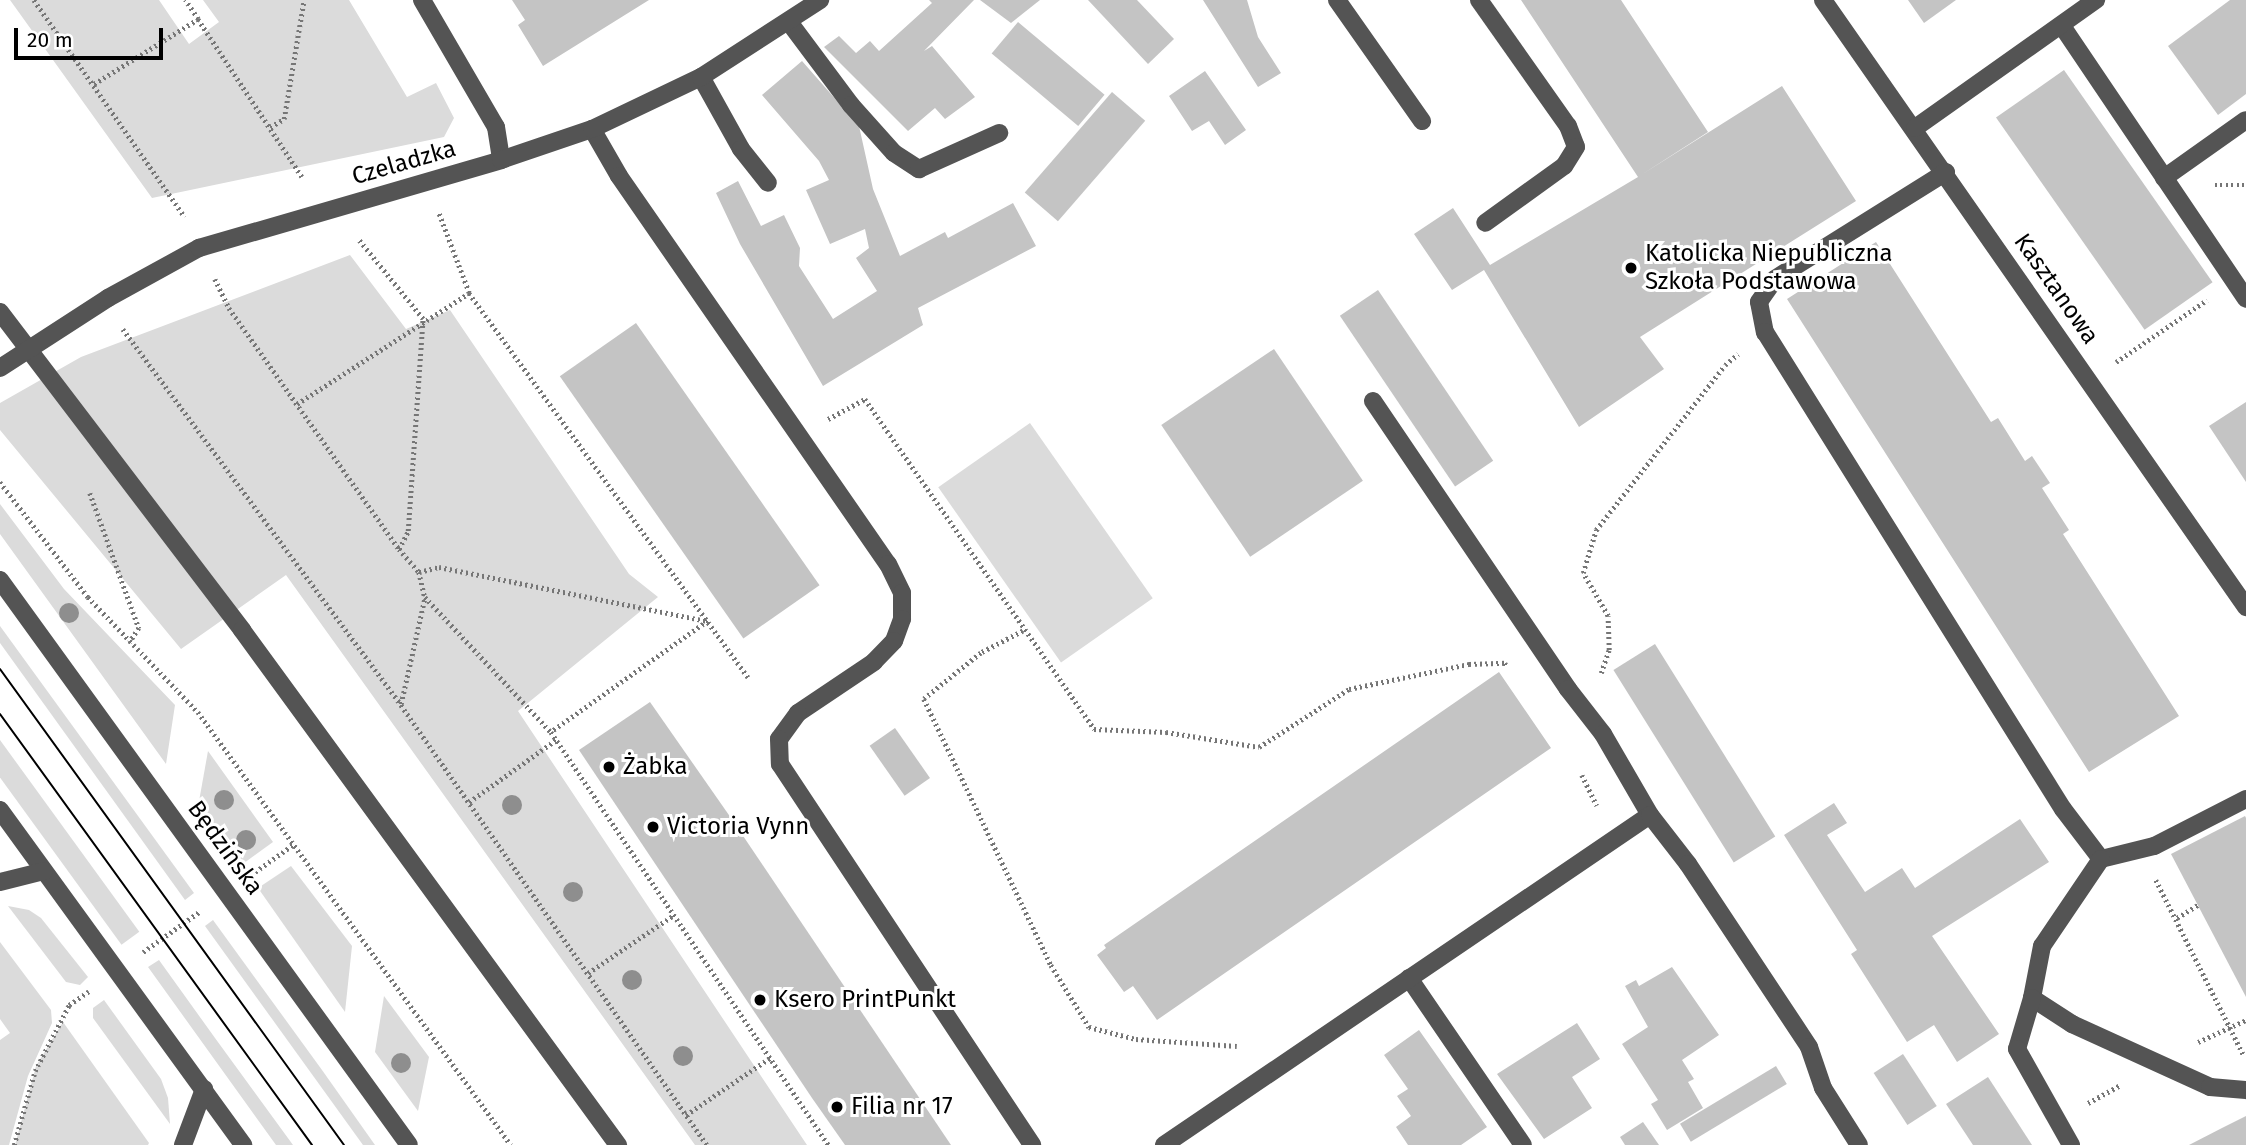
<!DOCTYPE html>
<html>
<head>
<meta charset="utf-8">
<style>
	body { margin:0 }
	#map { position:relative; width:2246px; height:1145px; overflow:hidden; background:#fff; font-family:"Fira Sans",sans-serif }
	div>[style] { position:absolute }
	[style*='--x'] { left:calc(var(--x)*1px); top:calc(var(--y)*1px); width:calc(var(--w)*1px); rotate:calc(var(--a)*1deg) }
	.green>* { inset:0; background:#dbdbdb; transform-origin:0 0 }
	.building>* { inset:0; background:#c4c4c4; transform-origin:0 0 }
	.path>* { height:4.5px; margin-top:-2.25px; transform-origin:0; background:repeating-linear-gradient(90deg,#767676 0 2px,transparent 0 5.5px) }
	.minor>* { height:18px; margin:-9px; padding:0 9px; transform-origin:9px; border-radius:9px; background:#545454 }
	.tram>* { height:2px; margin:-1px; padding:0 1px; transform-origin:1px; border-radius:1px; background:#000 }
	.trees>* { width:20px; height:20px; margin:-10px; border-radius:50%; background:#8e8e8e }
	.dots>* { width:19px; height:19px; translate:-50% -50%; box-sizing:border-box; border:4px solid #fff; border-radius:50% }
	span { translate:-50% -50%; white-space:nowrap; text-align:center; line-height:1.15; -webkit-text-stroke:6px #fff; paint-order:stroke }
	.street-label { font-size:24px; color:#000 }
	.poi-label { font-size:24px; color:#000 }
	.left { translate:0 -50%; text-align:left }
	.scale { position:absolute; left:14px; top:28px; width:149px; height:32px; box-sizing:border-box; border:4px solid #000; border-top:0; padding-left:9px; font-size:21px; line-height:24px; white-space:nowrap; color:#000; -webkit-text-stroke:5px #fff; paint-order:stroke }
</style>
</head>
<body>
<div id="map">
	<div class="green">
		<div style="clip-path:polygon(10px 0,159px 0,189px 44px,219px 22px,203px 0,349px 0,407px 97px,436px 83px,454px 118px,444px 137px,152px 198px)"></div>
		<div style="clip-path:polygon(350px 255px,406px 329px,450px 310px,629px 574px,658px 597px,518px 711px,807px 1145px,695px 1145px,286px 575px,181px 649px,0 430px,0 403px,81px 357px)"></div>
		<div style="left:1030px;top:423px;width:214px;height:112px;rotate:55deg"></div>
		<div style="clip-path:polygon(0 504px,64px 589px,175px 705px,166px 764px,0 534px)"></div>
		<div style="clip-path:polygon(0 626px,194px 893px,185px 900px,0 643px)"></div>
		<div style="left:0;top:740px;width:237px;height:22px;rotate:54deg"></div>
		<div style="clip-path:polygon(208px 751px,273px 842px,240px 866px,198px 807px)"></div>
		<div style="clip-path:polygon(291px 866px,352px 946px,345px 1012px,258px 888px)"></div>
		<div style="clip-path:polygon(8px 906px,29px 910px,41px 918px,88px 977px,80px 985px,66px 982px)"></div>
		<div style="clip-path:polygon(213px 920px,322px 1070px,375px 1145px,363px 1145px,205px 926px)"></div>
		<div style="clip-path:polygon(0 942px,51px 1010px,52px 1023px,28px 1076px,9px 1145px,0 1145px,0 1040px,10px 1033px,0 1019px)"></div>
		<div style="clip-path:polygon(159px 960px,215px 1038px,293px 1145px,276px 1145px,148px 967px)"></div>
		<div style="clip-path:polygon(384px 996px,429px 1057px,418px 1111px,375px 1052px)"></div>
		<div style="clip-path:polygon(104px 1000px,161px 1079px,168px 1098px,170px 1124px,93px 1018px,93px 1008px)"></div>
		<div style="clip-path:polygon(63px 1022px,149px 1143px,148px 1145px,15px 1145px,36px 1066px)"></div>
	</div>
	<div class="building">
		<div style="clip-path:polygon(512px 0,649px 0,543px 66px,518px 25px,525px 20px)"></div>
		<div style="clip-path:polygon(929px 0,974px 0,924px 51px,932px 46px,975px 97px,945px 119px,935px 108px,908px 131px,824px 47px,839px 36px,856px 53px,870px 41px,879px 51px,932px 3px)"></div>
		<div style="clip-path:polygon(980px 0,1040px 0,1011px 23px)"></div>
		<div style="clip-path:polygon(1088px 0,1137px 0,1174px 39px,1148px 64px)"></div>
		<div style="clip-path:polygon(1203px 0,1247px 0,1258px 37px,1281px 73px,1258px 87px)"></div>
		<div style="clip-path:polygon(1521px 0,1621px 0,1708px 132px,1641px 175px,1782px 86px,1856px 201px,1640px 337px,1664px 369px,1579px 427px,1484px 270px,1452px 290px,1414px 234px,1453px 208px,1490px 265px,1638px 177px)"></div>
		<div style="clip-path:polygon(1908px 0,1956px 0,1924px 23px)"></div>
		<div style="clip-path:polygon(2230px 0,2246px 0,2246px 94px,2218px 115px,2168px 46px)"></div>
		<div style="left:1018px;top:22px;width:113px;height:41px;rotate:40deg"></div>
		<div style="clip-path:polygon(802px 61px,859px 126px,873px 189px,900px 256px,945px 232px,948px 238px,1013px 203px,1036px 246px,918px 308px,923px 325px,823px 386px,740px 244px,716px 193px,738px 181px,761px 226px,784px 215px,800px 248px,799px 266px,833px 319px,877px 291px,856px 258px,869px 248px,865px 229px,830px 244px,806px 190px,829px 180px,819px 161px,762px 95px)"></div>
		<div style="left:2064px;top:70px;width:259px;height:83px;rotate:55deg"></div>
		<div style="clip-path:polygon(1205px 71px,1246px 130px,1225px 145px,1209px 121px,1192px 131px,1169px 96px)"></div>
		<div style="left:1112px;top:92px;width:44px;height:133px;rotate:41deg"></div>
		<div style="clip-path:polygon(1876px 242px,1991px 422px,1998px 418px,2025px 461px,2032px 456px,2050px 483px,2042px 488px,2069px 530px,2063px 534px,2179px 716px,2089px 772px,1787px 299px)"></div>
		<div style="left:1378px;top:290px;width:206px;height:46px;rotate:56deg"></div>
		<div style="left:636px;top:323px;width:320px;height:93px;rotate:55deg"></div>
		<div style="left:1274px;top:349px;width:159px;height:136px;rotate:56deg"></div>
		<div style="clip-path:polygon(2246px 402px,2246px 482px,2209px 426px)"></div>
		<div style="left:1655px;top:644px;width:227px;height:49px;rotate:58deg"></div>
		<div style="clip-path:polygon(1499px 672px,1551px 748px,1157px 1020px,1133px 986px,1124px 992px,1097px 955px,1106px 948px,1104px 945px)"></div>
		<div style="clip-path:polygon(650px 702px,731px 818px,951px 1145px,845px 1145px,812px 1098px,579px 750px)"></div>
		<div style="left:895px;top:728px;width:61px;height:31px;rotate:55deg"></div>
		<div style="clip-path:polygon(1834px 803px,1847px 823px,1827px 835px,1865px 892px,1902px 868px,1915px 888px,2020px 819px,2049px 862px,1932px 936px,1999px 1034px,1957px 1062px,1934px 1025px,1907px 1042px,1851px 954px,1857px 950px,1784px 835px)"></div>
		<div style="clip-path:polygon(2245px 816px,2246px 818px,2246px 997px,2171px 854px)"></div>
		<div style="clip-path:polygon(1672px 967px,1719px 1035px,1682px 1060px,1694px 1079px,1688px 1082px,1703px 1108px,1667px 1130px,1651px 1104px,1658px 1100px,1622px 1044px,1648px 1027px,1625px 986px,1636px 980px,1639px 986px)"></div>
		<div style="clip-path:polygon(1577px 1023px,1600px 1059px,1572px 1077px,1592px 1108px,1544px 1139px,1497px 1074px)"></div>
		<div style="clip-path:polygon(1419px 1030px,1487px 1127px,1461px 1145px,1408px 1145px,1396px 1127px,1411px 1116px,1397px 1096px,1408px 1089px,1384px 1055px)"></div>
		<div style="left:1903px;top:1054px;width:62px;height:35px;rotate:57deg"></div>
		<div style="left:1776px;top:1066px;width:21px;height:112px;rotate:59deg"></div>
		<div style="clip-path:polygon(1988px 1077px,2032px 1145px,1973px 1145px,1946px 1104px)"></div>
		<div style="clip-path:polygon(2246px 1116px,2246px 1145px,2189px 1145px,2222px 1128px)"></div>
		<div style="clip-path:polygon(1643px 1122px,1659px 1145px,1625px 1145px,1620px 1137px)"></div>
	</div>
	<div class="path">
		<div style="--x:34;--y:0;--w:264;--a:55.2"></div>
		<div style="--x:198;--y:19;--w:189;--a:56.6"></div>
		<div style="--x:94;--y:84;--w:123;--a:-32"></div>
		<div style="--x:198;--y:19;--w:23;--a:-124"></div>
		<div style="--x:270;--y:127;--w:16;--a:-30"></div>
		<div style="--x:284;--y:119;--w:121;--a:-80.5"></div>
		<div style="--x:2215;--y:185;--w:31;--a:0"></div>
		<div style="--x:215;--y:279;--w:32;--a:64"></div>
		<div style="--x:229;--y:308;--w:295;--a:54.8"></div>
		<div style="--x:399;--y:549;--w:20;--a:-63"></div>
		<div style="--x:408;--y:531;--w:213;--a:-86"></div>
		<div style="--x:423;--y:319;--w:103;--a:-129.1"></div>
		<div style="--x:469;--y:293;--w:475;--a:54"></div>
		<div style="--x:123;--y:329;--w:468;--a:53.5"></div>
		<div style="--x:401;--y:705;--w:536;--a:55.18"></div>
		<div style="--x:2116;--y:362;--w:110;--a:-34.3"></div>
		<div style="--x:297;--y:404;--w:205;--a:-32.8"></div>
		<div style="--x:469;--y:293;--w:85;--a:-110.8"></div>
		<div style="--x:828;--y:419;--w:42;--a:-28.4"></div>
		<div style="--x:865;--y:399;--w:402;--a:55.2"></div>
		<div style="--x:1094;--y:729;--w:72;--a:2.4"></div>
		<div style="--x:1166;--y:732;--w:94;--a:9.2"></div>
		<div style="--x:1259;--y:747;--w:107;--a:-32.8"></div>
		<div style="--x:1349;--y:689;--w:123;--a:-11.8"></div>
		<div style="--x:1469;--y:664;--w:36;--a:-2"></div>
		<div style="--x:1505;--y:663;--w:4;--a:63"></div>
		<div style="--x:0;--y:482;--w:145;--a:52.6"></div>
		<div style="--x:88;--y:597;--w:159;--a:46.3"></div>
		<div style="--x:198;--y:712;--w:534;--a:54.14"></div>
		<div style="--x:90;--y:493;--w:144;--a:70.1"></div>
		<div style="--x:139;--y:628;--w:17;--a:123"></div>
		<div style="--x:399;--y:549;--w:30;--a:49"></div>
		<div style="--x:419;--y:572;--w:21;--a:-14"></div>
		<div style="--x:439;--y:567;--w:274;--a:11.4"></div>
		<div style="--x:708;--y:621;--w:192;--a:144.7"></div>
		<div style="--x:551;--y:732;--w:498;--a:56.1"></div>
		<div style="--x:419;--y:572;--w:26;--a:77"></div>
		<div style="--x:425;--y:597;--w:185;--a:47"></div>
		<div style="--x:1023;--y:631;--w:47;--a:152.4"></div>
		<div style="--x:981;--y:653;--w:73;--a:141.1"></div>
		<div style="--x:924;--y:699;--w:295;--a:64.5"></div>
		<div style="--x:1051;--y:965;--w:73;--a:58.5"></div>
		<div style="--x:1089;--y:1027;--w:49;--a:14.3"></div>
		<div style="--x:1136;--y:1039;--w:101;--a:4"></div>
		<div style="--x:1601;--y:673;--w:24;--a:-71"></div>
		<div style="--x:1609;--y:650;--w:34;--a:-92"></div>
		<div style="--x:1608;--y:616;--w:50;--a:-120.2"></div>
		<div style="--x:1583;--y:573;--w:45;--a:-73.2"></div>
		<div style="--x:1596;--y:530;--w:209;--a:-52"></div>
		<div style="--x:1725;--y:365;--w:17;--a:-40"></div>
		<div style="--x:401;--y:704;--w:110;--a:-77.4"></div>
		<div style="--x:1582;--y:775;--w:34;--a:64"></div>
		<div style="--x:469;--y:802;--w:107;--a:-35.5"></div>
		<div style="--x:255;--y:872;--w:48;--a:-35.7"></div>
		<div style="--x:2156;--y:880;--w:197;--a:63.4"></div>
		<div style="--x:2177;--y:918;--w:25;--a:-32"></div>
		<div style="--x:143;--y:952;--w:69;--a:-35.5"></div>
		<div style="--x:588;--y:973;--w:104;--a:-34"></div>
		<div style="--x:2198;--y:1042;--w:53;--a:-24.6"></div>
		<div style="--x:2088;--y:1103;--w:37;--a:-29"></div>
		<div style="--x:686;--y:1115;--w:102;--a:-34.2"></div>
		<div style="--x:14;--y:1145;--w:77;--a:-74.2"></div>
		<div style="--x:35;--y:1071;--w:74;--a:-62.7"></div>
		<div style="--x:69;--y:1005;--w:24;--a:-35"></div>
	</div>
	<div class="minor">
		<div style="--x:422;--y:0;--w:147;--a:59.8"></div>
		<div style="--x:496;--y:127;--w:33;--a:81"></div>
		<div style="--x:1337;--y:0;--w:148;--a:54.9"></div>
		<div style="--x:1479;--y:0;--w:154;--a:54.8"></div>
		<div style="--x:1568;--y:126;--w:22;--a:69"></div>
		<div style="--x:1576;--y:147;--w:22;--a:122"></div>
		<div style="--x:1564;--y:166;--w:97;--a:144.2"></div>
		<div style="--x:1823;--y:0;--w:740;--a:55.13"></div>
		<div style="--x:789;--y:22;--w:104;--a:53.2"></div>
		<div style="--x:851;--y:105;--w:64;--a:48.1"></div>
		<div style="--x:894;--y:153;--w:30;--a:33"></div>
		<div style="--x:919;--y:169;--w:88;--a:-24.2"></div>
		<div style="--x:2062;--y:26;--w:329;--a:56"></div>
		<div style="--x:701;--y:77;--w:82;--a:60.9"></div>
		<div style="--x:741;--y:149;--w:43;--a:51.5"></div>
		<div style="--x:1915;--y:128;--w:222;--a:-35.3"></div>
		<div style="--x:592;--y:129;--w:54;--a:60.1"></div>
		<div style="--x:619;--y:176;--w:472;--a:55.3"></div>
		<div style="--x:888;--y:564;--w:32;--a:64"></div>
		<div style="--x:902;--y:593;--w:26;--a:90"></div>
		<div style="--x:902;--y:619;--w:23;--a:110"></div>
		<div style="--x:894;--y:641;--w:29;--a:134"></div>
		<div style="--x:874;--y:662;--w:92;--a:146.1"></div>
		<div style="--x:798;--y:713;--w:32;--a:126"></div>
		<div style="--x:779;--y:739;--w:25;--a:88"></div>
		<div style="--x:780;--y:764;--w:457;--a:56.5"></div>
		<div style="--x:1946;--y:172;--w:202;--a:148"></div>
		<div style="--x:1775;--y:279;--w:28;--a:125"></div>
		<div style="--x:1759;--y:302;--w:31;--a:79"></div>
		<div style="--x:1765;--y:332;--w:562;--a:58.01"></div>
		<div style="--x:2063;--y:809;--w:63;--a:52.8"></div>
		<div style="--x:2164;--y:178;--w:100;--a:-35.3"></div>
		<div style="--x:0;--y:312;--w:400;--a:52.7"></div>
		<div style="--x:242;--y:630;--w:638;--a:53.87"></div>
		<div style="--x:0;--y:368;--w:129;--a:-32.9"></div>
		<div style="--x:108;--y:298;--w:104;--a:-28.8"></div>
		<div style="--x:199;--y:248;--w:315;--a:-16.2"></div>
		<div style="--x:501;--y:160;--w:96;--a:-18.8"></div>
		<div style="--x:592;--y:129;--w:121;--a:-25.5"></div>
		<div style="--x:701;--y:77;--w:142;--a:-32.9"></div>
		<div style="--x:1373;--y:401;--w:348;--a:55.9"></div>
		<div style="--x:1568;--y:689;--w:57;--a:52.1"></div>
		<div style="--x:1603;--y:734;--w:94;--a:59.9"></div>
		<div style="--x:0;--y:580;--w:697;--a:54.1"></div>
		<div style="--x:2246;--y:799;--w:103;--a:152.9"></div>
		<div style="--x:2154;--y:846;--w:55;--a:166.2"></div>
		<div style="--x:2101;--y:859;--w:105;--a:124.1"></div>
		<div style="--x:2042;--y:946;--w:53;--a:100.9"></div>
		<div style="--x:2032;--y:998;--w:48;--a:33"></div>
		<div style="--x:2072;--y:1024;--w:152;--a:24.5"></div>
		<div style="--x:2210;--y:1087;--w:36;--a:5"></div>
		<div style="--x:0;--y:810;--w:414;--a:54"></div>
		<div style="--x:0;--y:882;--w:45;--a:-14"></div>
		<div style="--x:1409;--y:978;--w:202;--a:55.7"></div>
		<div style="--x:2032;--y:998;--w:53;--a:106.4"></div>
		<div style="--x:2017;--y:1049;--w:110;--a:60.6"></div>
		<div style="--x:183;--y:1145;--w:60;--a:-69.4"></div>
		<div style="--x:1164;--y:1145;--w:587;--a:-34.18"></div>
		<div style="--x:1650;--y:815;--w:62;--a:52.2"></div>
		<div style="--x:1688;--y:864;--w:219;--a:56.5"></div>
		<div style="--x:1809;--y:1047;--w:43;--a:71.1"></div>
		<div style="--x:1823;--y:1088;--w:67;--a:57.7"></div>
	</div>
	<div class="tram">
		<div style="--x:0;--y:669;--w:587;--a:54.14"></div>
		<div style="--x:0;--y:714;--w:532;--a:54.1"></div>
	</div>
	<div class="trees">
		<div style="left:69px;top:613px"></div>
		<div style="left:224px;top:800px"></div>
		<div style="left:512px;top:805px"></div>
		<div style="left:246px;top:840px"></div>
		<div style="left:573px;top:892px"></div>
		<div style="left:632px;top:980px"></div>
		<div style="left:683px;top:1056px"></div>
		<div style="left:401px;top:1063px"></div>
	</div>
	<div class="dots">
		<div style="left:1631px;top:268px;background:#000"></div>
		<div style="left:609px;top:767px;background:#000"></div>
		<div style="left:653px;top:827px;background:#000"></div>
		<div style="left:760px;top:1000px;background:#000"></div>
		<div style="left:837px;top:1107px;background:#000"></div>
	</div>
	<div class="street-label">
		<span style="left:404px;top:163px;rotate:-16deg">Czeladzka</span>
		<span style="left:2056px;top:289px;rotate:55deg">Kasztanowa</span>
		<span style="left:225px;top:848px;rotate:54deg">Będzińska</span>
	</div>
	<div class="poi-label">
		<span class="left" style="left:1645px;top:268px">Katolicka Niepubliczna<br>Szkoła Podstawowa</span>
		<span class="left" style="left:623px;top:767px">Żabka</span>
		<span class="left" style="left:667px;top:827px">Victoria Vynn</span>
		<span class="left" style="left:774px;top:1000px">Ksero PrintPunkt</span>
		<span class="left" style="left:851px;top:1107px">Filia nr 17</span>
	</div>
	<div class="scale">20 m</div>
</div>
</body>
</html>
